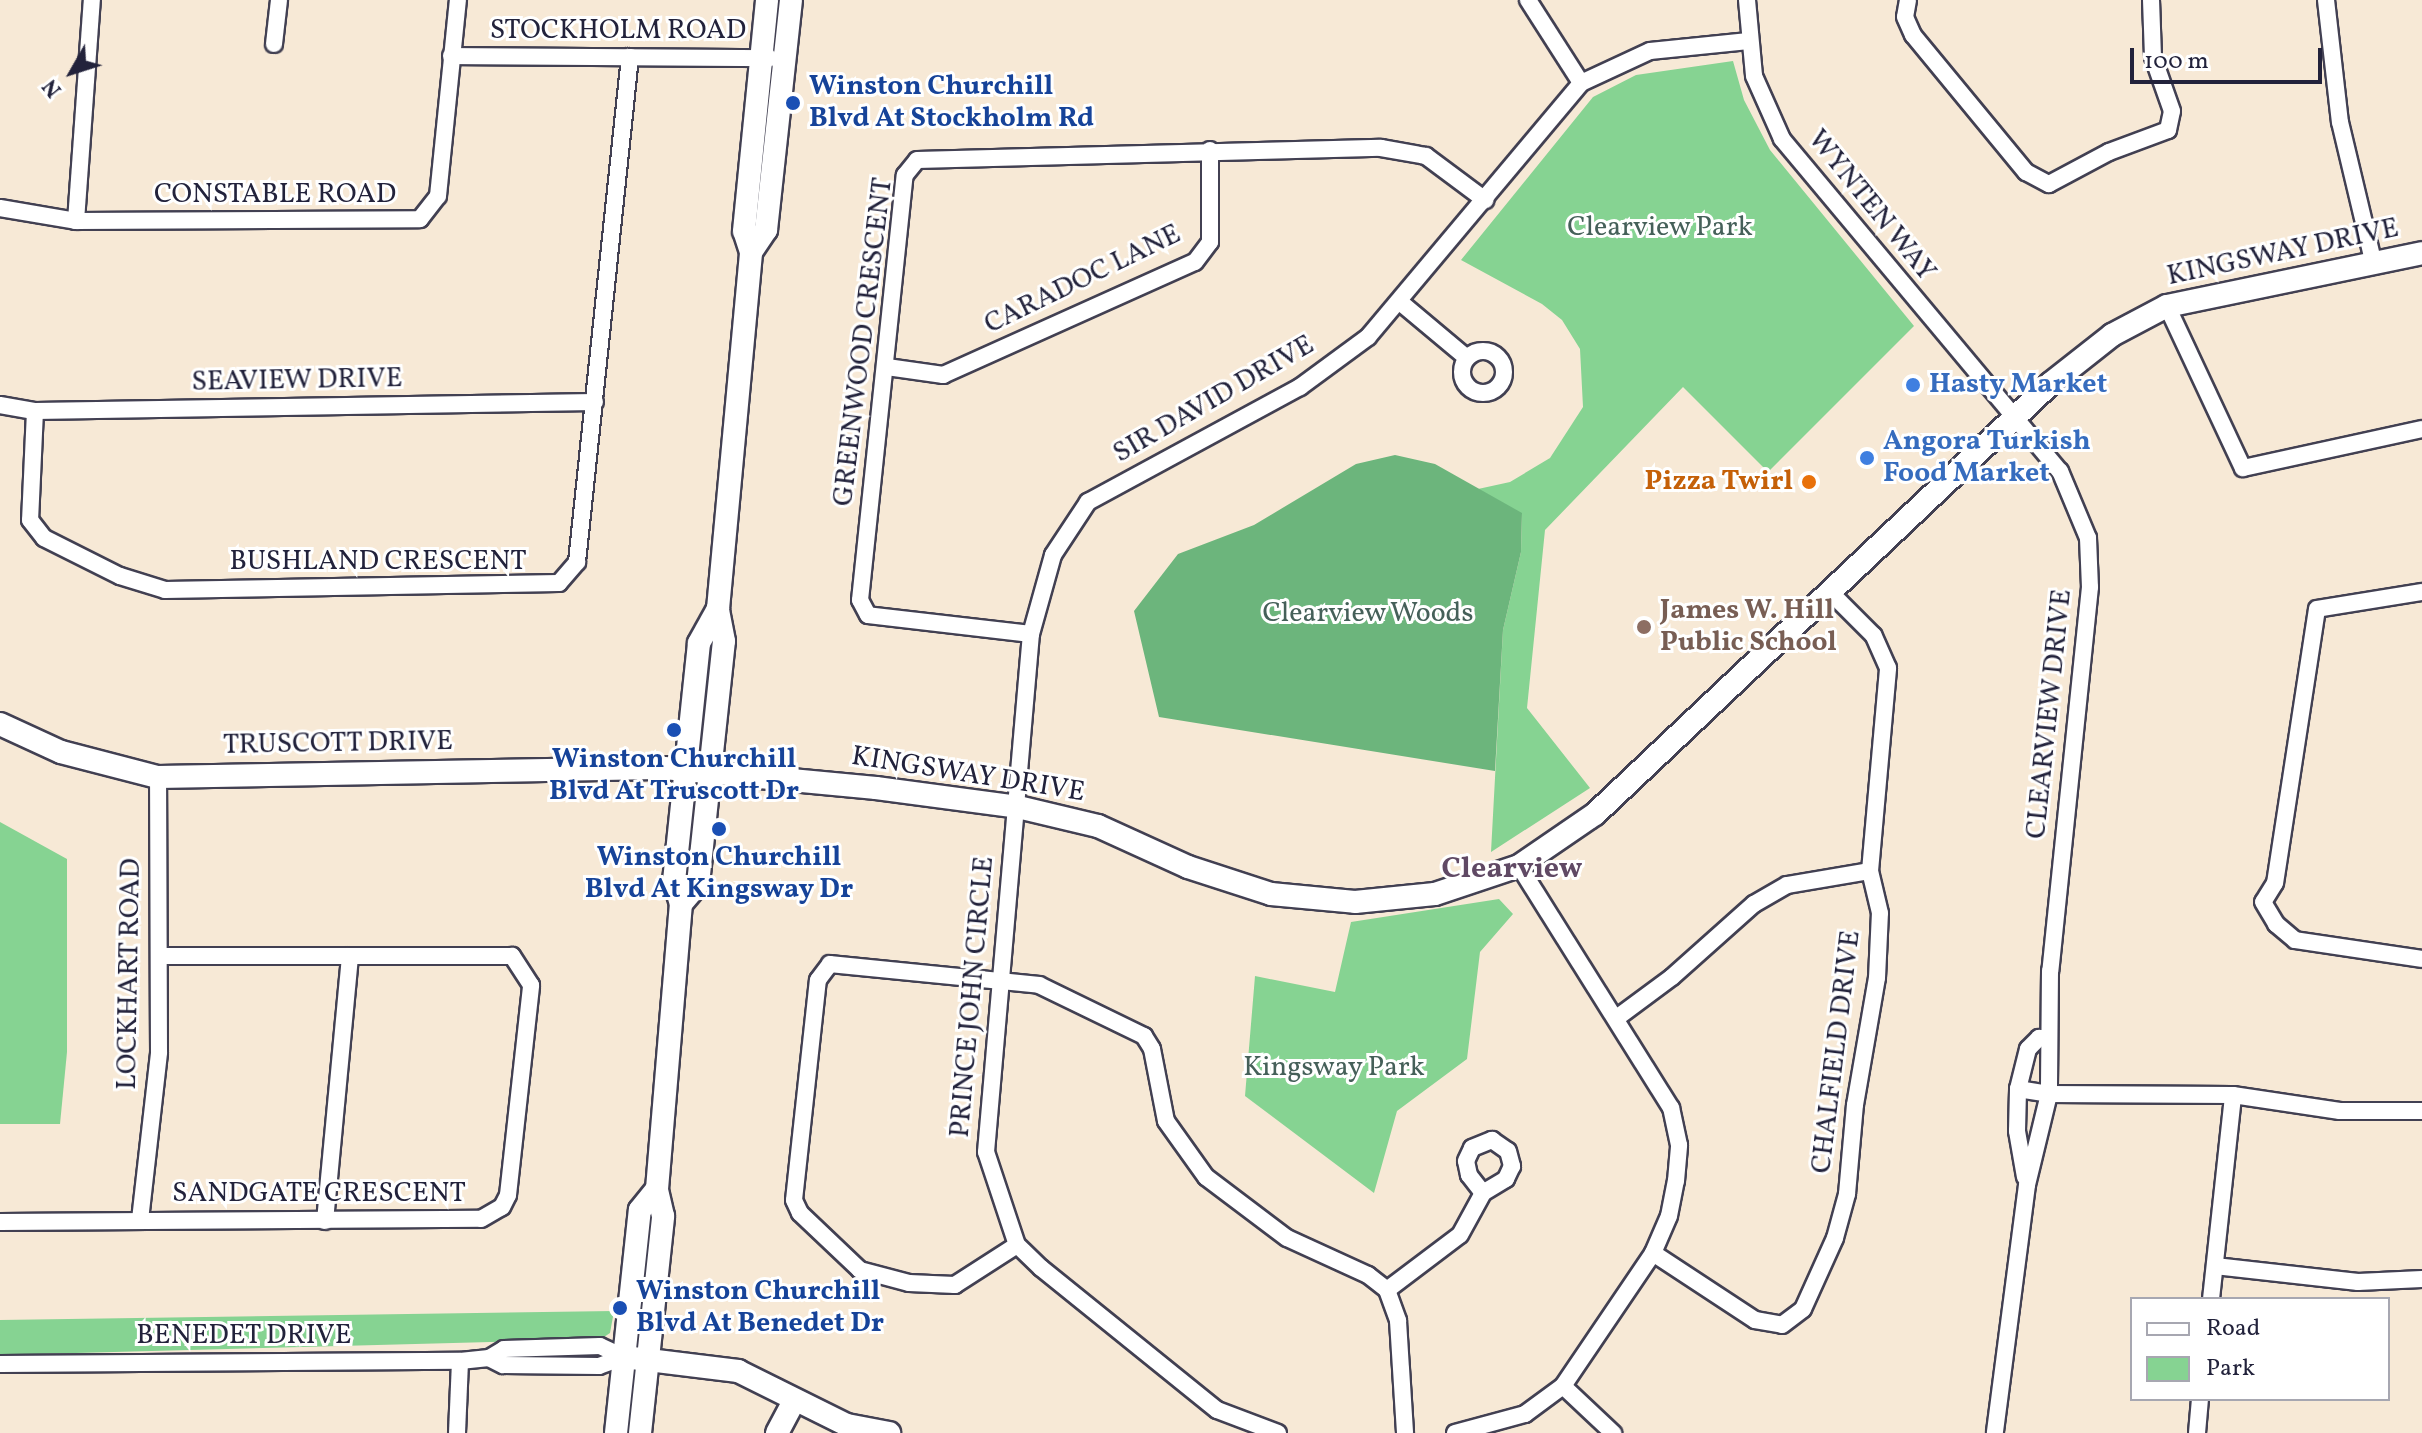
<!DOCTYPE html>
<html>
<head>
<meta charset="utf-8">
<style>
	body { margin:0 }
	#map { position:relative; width:2422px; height:1433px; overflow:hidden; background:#f7e9d6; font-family:Vollkorn,serif }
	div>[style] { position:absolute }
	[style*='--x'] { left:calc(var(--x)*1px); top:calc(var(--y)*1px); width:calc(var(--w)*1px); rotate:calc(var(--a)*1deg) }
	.green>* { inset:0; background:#86d392 }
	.forest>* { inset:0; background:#6cb57c }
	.roads { filter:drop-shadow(2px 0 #424052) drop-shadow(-2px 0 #424052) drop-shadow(0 2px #424052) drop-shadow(0 -2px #424052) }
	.street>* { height:16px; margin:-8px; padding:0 8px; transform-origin:8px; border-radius:8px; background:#fff }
	.street>.ring { margin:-8px; padding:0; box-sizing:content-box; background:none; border:16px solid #fff; border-radius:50% }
	.secondary>* { height:22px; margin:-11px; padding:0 11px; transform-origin:11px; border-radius:11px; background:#fff }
	.dots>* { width:22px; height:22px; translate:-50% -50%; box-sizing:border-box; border:4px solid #fff; border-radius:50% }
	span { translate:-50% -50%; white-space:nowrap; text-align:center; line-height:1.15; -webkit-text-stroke:6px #fff; paint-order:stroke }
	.street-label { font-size:28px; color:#22223b }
	.transit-label { font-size:28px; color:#164399; font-weight:700 }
	.left { translate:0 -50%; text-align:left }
	.park-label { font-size:28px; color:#456059 }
	.shop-label { font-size:28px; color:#366cbe; font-weight:700 }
	.food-label { font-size:28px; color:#c56008; font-weight:700 }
	.right { translate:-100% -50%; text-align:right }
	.education-label { font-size:28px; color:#785e54; font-weight:700 }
	.neighbourhood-label { font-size:30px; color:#604964; font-weight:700 }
	.legend { position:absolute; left:2130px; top:1297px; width:260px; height:104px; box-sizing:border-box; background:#fff; border:2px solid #a7a7b1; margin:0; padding:10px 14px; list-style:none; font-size:24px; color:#22223b }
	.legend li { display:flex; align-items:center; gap:16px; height:40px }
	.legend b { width:40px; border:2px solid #a7a7b1 }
	.north { position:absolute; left:32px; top:32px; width:80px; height:80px; -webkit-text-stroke:6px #fff; paint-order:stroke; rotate:231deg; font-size:22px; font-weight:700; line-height:32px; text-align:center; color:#22223b }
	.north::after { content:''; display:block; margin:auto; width:28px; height:36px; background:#22223b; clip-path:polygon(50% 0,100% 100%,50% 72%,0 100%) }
	.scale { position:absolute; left:2130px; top:48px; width:192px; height:36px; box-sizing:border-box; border:4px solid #22223b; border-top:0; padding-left:10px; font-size:24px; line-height:28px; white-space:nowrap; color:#22223b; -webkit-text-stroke:6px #fff; paint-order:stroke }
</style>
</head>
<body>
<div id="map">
	<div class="green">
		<div style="clip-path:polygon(1733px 61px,1744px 100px,1770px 150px,1914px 326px,1768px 472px,1683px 387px,1545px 530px,1527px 708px,1590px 788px,1491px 852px,1503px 630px,1521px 552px,1522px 514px,1478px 489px,1510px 482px,1550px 458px,1583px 407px,1580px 349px,1562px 320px,1542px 304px,1461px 260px,1593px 97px,1636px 75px)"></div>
		<div style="clip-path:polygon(0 822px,67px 859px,67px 1052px,60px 1124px,0 1124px)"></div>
		<div style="clip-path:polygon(1499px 899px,1513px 914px,1480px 952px,1467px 1059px,1397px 1111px,1374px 1193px,1245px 1096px,1255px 976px,1335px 992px,1351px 922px)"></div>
		<div style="clip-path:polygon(614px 1311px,610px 1333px,601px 1339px,0 1355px,0 1320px)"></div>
	</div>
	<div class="forest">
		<div style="clip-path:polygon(1395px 455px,1435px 464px,1522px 513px,1521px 552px,1503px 630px,1495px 771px,1159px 717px,1134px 611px,1178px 554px,1254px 525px,1356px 464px)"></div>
	</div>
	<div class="roads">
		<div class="street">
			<div style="--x:1528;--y:0;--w:98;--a:57.4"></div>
			<div style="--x:1747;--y:0;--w:76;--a:84.7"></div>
			<div style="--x:1754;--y:76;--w:69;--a:66"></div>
			<div style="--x:1782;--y:139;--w:433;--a:50.1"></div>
			<div style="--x:2060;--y:471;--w:73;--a:67.3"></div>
			<div style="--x:2088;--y:538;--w:49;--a:87.7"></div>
			<div style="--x:2090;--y:587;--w:386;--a:95.9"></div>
			<div style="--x:2050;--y:971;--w:123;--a:90.5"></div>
			<div style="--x:2049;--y:1094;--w:94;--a:103.6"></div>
			<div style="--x:2027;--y:1185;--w:250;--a:97.4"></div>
			<div style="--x:1908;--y:0;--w:17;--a:100"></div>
			<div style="--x:1905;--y:17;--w:20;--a:66"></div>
			<div style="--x:1913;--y:35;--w:178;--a:50.5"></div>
			<div style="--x:2026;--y:172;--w:26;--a:28"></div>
			<div style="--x:2049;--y:184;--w:68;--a:-28.1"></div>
			<div style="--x:2109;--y:152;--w:63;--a:-20.4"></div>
			<div style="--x:2168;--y:130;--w:19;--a:-78"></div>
			<div style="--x:2172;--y:111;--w:57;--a:-109.4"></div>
			<div style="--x:2153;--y:57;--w:57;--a:-92"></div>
			<div style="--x:2326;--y:0;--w:123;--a:83.5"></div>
			<div style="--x:2340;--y:122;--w:143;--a:76.6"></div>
			<div style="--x:274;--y:44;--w:44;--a:-83.5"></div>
			<div style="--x:451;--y:56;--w:319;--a:0.4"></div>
			<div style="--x:0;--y:208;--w:77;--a:9.7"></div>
			<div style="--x:76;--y:221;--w:344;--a:-0.3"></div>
			<div style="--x:420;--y:219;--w:29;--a:-52"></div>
			<div style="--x:438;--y:196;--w:197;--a:-84.2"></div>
			<div style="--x:76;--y:221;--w:222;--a:-85.9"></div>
			<div style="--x:1400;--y:302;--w:87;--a:39.9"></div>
			<div style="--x:2167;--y:306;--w:179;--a:64.9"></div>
			<div style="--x:2243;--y:468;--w:183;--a:-12.3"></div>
			<div class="ring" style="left:1462px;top:351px;width:26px;height:26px"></div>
			<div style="--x:887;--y:367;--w:57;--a:8.1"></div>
			<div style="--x:943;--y:375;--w:276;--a:-24.2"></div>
			<div style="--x:1195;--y:262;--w:25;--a:-53"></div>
			<div style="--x:1210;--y:242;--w:92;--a:-90"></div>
			<div style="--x:0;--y:405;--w:36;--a:10"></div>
			<div style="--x:35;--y:411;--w:560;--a:-0.92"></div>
			<div style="--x:35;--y:411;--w:109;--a:92.6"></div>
			<div style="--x:30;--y:520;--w:23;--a:52"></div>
			<div style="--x:44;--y:538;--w:85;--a:26.6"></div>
			<div style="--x:120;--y:576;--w:47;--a:17.3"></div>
			<div style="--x:165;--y:590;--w:394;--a:-1"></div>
			<div style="--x:559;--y:583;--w:28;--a:-49"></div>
			<div style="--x:577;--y:562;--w:508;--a:-84.01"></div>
			<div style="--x:2422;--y:592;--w:106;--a:170.8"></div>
			<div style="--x:2317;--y:609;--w:277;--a:98.7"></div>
			<div style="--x:2275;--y:883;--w:22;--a:122"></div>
			<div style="--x:2263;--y:902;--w:26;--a:59"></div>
			<div style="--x:2276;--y:924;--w:25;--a:40"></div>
			<div style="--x:2295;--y:940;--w:128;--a:8.5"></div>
			<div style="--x:1031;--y:634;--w:164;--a:-173.4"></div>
			<div style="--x:868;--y:615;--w:17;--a:-118"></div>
			<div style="--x:860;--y:600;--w:427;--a:-84"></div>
			<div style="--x:905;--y:175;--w:19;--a:-51"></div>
			<div style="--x:917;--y:160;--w:464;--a:-1.5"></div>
			<div style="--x:1381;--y:148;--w:46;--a:10.1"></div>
			<div style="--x:1426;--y:156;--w:74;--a:36.7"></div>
			<div style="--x:1618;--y:1017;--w:67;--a:-36.5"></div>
			<div style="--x:1672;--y:977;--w:110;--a:-41.7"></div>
			<div style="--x:1754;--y:904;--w:38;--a:-30"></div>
			<div style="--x:1787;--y:885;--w:84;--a:-9.6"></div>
			<div style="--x:2018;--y:1089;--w:31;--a:9"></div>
			<div style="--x:2049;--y:1094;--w:184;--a:0.3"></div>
			<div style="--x:2233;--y:1095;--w:108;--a:8.5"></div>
			<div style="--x:2340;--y:1111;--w:82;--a:0"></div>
			<div style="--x:1492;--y:1140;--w:19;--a:35"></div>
			<div style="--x:1508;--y:1151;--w:16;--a:75"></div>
			<div style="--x:1512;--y:1166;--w:14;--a:115"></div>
			<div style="--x:1506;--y:1179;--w:27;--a:149"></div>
			<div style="--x:1483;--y:1193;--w:23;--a:-128"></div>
			<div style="--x:1469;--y:1175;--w:14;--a:-102"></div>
			<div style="--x:1466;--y:1161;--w:14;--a:-65"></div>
			<div style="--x:1472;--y:1148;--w:22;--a:-22"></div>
			<div style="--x:2025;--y:1177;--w:47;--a:-99.9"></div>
			<div style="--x:2017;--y:1131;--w:42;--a:-88.6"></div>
			<div style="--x:2018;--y:1089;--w:41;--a:-76"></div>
			<div style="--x:2028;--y:1049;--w:16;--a:-45"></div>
			<div style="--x:2039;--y:1038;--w:10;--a:0"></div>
			<div style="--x:140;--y:1220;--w:169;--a:-83.5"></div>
			<div style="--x:159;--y:1052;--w:275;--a:-90.2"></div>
			<div style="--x:325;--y:1221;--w:266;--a:-84.6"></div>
			<div style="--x:0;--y:1222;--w:481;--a:-0.4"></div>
			<div style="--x:481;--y:1219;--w:24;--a:-30"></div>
			<div style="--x:502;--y:1207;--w:13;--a:-63"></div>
			<div style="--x:508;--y:1195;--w:211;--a:-83.7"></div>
			<div style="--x:531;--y:985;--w:35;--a:-123"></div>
			<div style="--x:512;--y:956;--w:352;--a:180"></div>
			<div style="--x:1017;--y:1245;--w:74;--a:147.2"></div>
			<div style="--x:955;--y:1285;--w:46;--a:-177.5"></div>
			<div style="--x:909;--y:1283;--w:51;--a:-165.1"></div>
			<div style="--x:860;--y:1270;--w:83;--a:-136.5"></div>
			<div style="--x:800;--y:1213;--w:14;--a:-115"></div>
			<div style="--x:794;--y:1200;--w:221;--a:-83.8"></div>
			<div style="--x:818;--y:980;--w:20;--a:-53"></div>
			<div style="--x:830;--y:964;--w:210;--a:5.7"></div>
			<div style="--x:1039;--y:985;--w:117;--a:25.9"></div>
			<div style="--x:1144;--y:1036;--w:15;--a:58"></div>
			<div style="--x:1152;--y:1049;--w:73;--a:79"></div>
			<div style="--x:1166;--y:1121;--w:69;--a:54.5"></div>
			<div style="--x:1206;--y:1177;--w:101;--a:37"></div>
			<div style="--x:1287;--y:1238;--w:89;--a:24.6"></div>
			<div style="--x:1368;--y:1275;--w:24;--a:38"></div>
			<div style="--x:1387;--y:1290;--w:33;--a:70"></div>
			<div style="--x:1398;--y:1321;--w:112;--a:86.4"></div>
			<div style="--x:1653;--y:1253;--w:122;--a:33.3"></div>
			<div style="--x:1755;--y:1320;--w:27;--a:10"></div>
			<div style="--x:1782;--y:1325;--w:26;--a:-37"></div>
			<div style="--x:1803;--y:1309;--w:78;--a:-65.7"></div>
			<div style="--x:1835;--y:1238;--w:46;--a:-74.7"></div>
			<div style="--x:1847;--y:1194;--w:89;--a:-84.9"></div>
			<div style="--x:1855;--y:1105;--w:129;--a:-80.2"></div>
			<div style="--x:1877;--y:978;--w:65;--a:-87.4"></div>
			<div style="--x:1880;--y:913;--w:43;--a:-103.4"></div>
			<div style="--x:1870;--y:871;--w:204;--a:-84.9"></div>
			<div style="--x:1888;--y:668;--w:36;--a:-114"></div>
			<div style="--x:1873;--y:635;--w:61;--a:-135"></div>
			<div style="--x:2215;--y:1266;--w:144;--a:6.4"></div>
			<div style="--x:2358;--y:1282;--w:64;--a:-2.7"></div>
			<div style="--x:1387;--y:1290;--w:91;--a:-37"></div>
			<div style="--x:1460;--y:1235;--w:48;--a:-61.3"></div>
			<div style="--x:2211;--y:1299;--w:205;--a:-83.8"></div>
			<div style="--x:489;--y:1358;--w:16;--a:27"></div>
			<div style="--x:503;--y:1365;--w:96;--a:0.6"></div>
			<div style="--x:599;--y:1366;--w:27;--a:-20"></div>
			<div style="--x:0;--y:1364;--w:460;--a:-0.4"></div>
			<div style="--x:460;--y:1361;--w:29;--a:-6"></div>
			<div style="--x:489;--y:1358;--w:17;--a:-31"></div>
			<div style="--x:504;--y:1349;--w:96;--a:-1.8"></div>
			<div style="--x:600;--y:1346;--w:26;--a:25"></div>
			<div style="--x:1563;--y:1386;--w:69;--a:43.2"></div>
			<div style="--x:457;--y:1433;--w:72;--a:-87.6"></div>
			<div style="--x:1278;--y:1433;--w:65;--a:-159.3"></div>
			<div style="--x:1217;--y:1410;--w:226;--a:-141.1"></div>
			<div style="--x:1041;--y:1268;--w:33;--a:-136"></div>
			<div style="--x:1017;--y:1245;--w:98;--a:-108.4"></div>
			<div style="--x:986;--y:1152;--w:520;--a:-85.04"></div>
			<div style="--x:1031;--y:634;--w:82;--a:-74.4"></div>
			<div style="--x:1053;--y:555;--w:64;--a:-56.6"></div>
			<div style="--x:1088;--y:502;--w:241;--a:-28.5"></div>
			<div style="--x:1300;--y:387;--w:84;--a:-36.3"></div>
			<div style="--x:1368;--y:337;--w:331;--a:-50"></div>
			<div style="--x:1581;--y:83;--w:76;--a:-24.9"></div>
			<div style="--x:1650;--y:51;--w:99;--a:-5.8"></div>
			<div style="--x:1455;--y:1433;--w:73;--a:-15.2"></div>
			<div style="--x:1525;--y:1414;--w:47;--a:-36.4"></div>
			<div style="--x:1563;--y:1386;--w:161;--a:-55.9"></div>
			<div style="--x:1653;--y:1253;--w:40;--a:-66.6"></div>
			<div style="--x:1669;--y:1216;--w:36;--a:-79"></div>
			<div style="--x:1676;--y:1181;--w:36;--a:-85"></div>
			<div style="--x:1679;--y:1145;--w:38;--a:-102"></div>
			<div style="--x:1671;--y:1108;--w:286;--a:-122.1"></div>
			<div style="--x:2197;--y:1433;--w:34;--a:-85"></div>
		</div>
		<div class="secondary">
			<div style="--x:751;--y:252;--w:27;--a:-56"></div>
			<div style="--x:766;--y:230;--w:231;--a:-83.8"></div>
			<div style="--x:0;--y:724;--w:67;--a:24.7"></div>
			<div style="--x:61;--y:752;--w:100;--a:14.5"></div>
			<div style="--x:158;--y:777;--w:506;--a:-1.02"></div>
			<div style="--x:664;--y:768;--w:213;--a:5.4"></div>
			<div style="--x:876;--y:788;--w:143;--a:7.6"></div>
			<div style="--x:1018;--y:807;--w:82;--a:13.4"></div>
			<div style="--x:1098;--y:826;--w:99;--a:24.5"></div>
			<div style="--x:1188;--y:867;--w:87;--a:18"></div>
			<div style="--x:1271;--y:894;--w:84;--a:5.4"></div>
			<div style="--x:1355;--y:902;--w:80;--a:-5.7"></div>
			<div style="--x:1435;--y:894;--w:89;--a:-18.4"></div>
			<div style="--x:1519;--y:866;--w:92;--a:-34.4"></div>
			<div style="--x:1595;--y:814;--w:626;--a:-43.38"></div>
			<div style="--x:2050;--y:384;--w:79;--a:-38.3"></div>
			<div style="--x:2112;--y:335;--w:62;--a:-27.8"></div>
			<div style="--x:2167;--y:306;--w:260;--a:-11.7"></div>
			<div style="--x:681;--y:904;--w:26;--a:-50"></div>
			<div style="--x:698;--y:884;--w:244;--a:-83.9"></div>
			<div style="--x:724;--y:641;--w:33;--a:-101"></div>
			<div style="--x:718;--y:609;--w:359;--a:-84.7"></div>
			<div style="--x:751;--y:252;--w:22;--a:-108"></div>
			<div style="--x:744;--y:231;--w:232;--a:-84.3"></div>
			<div style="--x:624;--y:1357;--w:115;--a:7"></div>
			<div style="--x:738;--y:1371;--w:122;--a:26.4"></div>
			<div style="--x:847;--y:1425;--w:43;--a:10.8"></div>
			<div style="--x:616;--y:1433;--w:224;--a:-83.9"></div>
			<div style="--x:640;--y:1210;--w:27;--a:-51"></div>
			<div style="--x:640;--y:1433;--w:218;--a:-83.9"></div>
			<div style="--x:663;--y:1216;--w:28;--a:-103"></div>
			<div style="--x:657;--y:1189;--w:286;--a:-85.2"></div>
			<div style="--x:681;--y:904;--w:24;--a:-107"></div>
			<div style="--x:674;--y:881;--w:239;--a:-84"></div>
			<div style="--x:699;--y:643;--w:39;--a:-61"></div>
			<div style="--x:777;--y:1433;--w:36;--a:-62"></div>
		</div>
	</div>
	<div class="dots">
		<div style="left:793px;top:103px;background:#1a4fb4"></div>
		<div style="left:1913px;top:385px;background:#3f7fe0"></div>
		<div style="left:1867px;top:458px;background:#3f7fe0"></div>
		<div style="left:1809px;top:482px;background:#e8710a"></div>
		<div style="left:1644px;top:627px;background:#8d6e63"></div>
		<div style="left:674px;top:730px;background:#1a4fb4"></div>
		<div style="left:719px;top:829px;background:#1a4fb4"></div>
		<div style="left:620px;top:1308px;background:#1a4fb4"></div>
	</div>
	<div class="street-label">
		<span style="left:618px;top:31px">STOCKHOLM ROAD</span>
		<span style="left:275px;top:195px">CONSTABLE ROAD</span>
		<span style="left:1871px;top:206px;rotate:51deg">WYNTEN WAY</span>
		<span style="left:2283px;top:253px;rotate:-12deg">KINGSWAY DRIVE</span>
		<span style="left:1083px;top:280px;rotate:-26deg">CARADOC LANE</span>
		<span style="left:864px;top:342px;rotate:-83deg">GREENWOOD CRESCENT</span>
		<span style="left:297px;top:381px;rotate:-1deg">SEAVIEW DRIVE</span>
		<span style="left:1214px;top:400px;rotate:-30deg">SIR DAVID DRIVE</span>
		<span style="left:378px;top:562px">BUSHLAND CRESCENT</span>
		<span style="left:2050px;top:714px;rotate:-84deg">CLEARVIEW DRIVE</span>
		<span style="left:338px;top:744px;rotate:-1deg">TRUSCOTT DRIVE</span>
		<span style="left:968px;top:775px;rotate:9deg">KINGSWAY DRIVE</span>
		<span style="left:130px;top:974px;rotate:-89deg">LOCKHART ROAD</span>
		<span style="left:973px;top:997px;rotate:-85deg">PRINCE JOHN CIRCLE</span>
		<span style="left:1837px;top:1052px;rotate:-83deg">CHALFIELD DRIVE</span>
		<span style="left:319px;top:1194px">SANDGATE CRESCENT</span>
		<span style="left:244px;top:1336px">BENEDET DRIVE</span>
	</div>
	<div class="transit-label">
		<span class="left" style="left:809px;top:103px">Winston Churchill<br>Blvd At Stockholm Rd</span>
		<span style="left:674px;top:776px">Winston Churchill<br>Blvd At Truscott Dr</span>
		<span style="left:719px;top:874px">Winston Churchill<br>Blvd At Kingsway Dr</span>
		<span class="left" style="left:636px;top:1308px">Winston Churchill<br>Blvd At Benedet Dr</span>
	</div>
	<div class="park-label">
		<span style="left:1660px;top:228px">Clearview Park</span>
		<span style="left:1368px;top:614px">Clearview Woods</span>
		<span style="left:1334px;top:1068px">Kingsway Park</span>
	</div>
	<div class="shop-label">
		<span class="left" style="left:1929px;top:385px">Hasty Market</span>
		<span class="left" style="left:1883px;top:458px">Angora Turkish<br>Food Market</span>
	</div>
	<div class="food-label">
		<span class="right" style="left:1793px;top:482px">Pizza Twirl</span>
	</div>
	<div class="education-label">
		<span class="left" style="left:1660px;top:627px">James W. Hill<br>Public School</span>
	</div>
	<div class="neighbourhood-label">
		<span style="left:1512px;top:869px">Clearview</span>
	</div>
	<ul class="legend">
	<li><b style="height:10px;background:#fff"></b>Road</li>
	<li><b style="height:22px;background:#86d392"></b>Park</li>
	</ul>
	<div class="north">N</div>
	<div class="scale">100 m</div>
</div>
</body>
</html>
